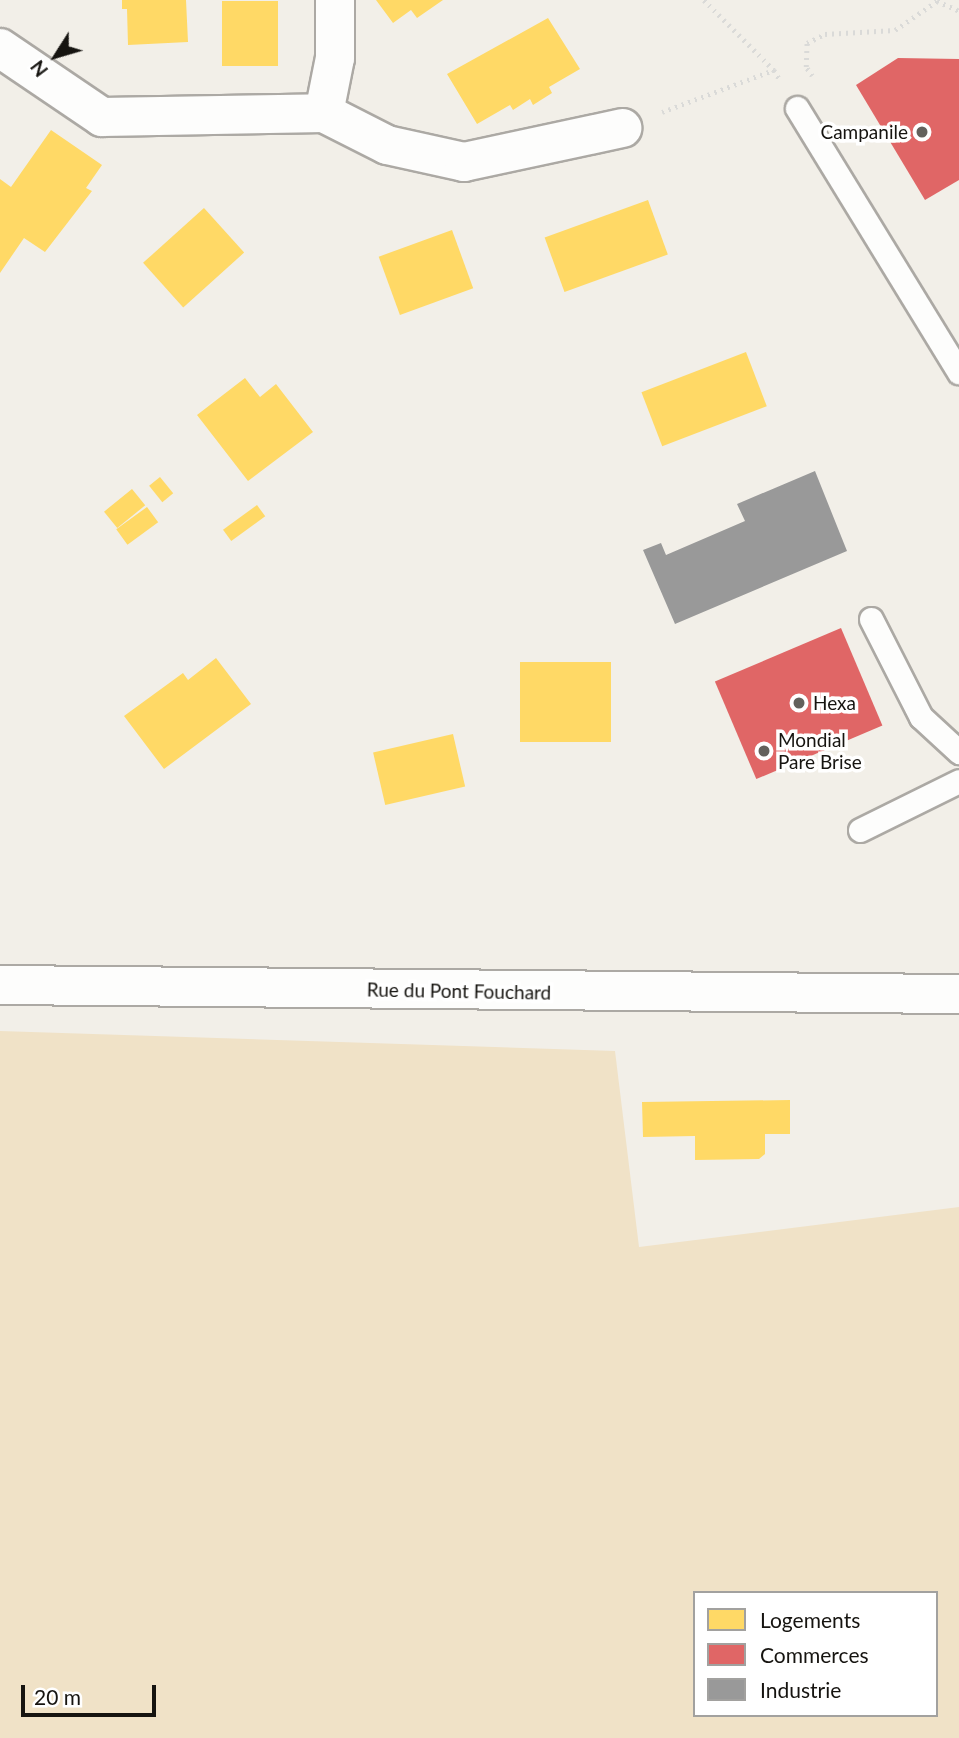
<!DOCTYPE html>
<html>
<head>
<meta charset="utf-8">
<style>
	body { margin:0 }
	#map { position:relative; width:959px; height:1738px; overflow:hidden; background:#f2efe8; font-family:Lato,sans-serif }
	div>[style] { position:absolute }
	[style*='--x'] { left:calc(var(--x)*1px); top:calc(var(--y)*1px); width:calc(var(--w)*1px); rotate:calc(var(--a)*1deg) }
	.green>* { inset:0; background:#f0e2c7 }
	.homes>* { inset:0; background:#ffd966; transform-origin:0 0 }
	.shops>* { inset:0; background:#e06666; transform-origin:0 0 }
	.industry>* { inset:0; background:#999 }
	.path>* { height:4.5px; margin-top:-2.25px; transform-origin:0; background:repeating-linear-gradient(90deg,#dadad8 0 2px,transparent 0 7px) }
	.roads { filter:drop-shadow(2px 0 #aca9a4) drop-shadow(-2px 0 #aca9a4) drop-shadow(0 2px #aca9a4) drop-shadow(0 -2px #aca9a4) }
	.lane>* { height:23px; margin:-11.5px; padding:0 11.5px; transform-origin:11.5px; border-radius:11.5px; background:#fdfdfc }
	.street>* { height:38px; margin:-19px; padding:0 19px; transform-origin:19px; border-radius:19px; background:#fdfdfc }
	.secondary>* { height:38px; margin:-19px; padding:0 19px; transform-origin:19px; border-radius:19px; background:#fdfdfc }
	.dots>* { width:19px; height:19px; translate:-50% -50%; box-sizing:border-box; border:4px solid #fff; border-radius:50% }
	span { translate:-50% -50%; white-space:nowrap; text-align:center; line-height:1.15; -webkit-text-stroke:7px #fff; paint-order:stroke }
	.poi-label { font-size:19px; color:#161410 }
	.right { translate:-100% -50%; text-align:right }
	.left { translate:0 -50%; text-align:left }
	.street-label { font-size:19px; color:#161410 }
	.legend { position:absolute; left:693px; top:1591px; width:245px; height:126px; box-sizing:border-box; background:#fff; border:2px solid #a2a19f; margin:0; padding:9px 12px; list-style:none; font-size:21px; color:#161410 }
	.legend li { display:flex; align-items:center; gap:14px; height:35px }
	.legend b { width:35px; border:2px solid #a2a19f }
	.north { position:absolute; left:21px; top:21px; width:70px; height:70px; -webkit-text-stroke:5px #fff; paint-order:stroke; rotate:233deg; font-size:19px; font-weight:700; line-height:28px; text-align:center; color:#161410 }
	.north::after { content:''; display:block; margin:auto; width:24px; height:32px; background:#161410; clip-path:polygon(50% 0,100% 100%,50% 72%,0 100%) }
	.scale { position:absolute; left:21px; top:1685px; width:135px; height:32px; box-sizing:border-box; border:4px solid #161410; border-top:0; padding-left:9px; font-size:21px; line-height:24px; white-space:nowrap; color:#161410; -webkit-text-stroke:5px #fff; paint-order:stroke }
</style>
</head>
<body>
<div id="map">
	<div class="green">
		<div style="clip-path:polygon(evenodd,0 1031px,615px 1051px,639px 1247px,959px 1207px,959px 1738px,0 1738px,0 1031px,695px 1593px,936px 1593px,936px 1715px,695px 1715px,695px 1593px)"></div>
	</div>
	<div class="homes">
		<div style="clip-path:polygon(122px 0,186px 0,188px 42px,128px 45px,127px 9px,122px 9px)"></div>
		<div style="clip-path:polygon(376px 0,443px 0,417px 18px,411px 10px,393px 23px)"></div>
		<div style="left:222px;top:1px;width:56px;height:65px"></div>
		<div style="clip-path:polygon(548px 18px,580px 69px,549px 87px,552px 93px,533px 105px,530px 99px,513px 110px,510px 105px,477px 124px,447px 74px)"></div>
		<div style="clip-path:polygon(51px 130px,102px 165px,86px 188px,92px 191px,45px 252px,24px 238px,0 273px,0 179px,11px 187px)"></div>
		<div style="left:648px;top:200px;width:58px;height:110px;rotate:70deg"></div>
		<div style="left:204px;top:208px;width:60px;height:82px;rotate:48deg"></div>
		<div style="left:452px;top:230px;width:62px;height:78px;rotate:70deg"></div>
		<div style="left:746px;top:352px;width:58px;height:112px;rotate:69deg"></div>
		<div style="clip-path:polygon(245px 378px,260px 397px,276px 384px,313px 432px,248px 481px,197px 415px)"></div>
		<div style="left:160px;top:477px;width:21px;height:14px;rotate:51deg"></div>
		<div style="left:132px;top:489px;width:21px;height:36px;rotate:51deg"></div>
		<div style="left:257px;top:505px;width:14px;height:42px;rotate:54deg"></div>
		<div style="left:147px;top:507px;width:19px;height:38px;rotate:54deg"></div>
		<div style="clip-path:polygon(216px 658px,251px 704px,164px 769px,124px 716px,183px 673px,188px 680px)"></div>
		<div style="left:520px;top:662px;width:91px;height:80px"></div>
		<div style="left:453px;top:734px;width:54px;height:82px;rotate:77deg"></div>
		<div style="clip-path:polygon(790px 1100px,790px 1134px,765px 1134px,765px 1154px,759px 1159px,695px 1160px,695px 1136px,643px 1137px,642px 1102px)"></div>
	</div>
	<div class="shops">
		<div style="clip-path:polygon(898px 58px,959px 59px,959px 180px,925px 200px,856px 85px)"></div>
		<div style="left:841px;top:628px;width:106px;height:137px;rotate:67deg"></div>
	</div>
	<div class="industry">
		<div style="clip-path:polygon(815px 471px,847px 551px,675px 624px,643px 550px,661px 543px,666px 555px,745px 521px,737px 504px)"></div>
	</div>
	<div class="path">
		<div style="--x:704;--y:0;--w:99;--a:45"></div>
		<div style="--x:812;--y:76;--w:11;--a:-124"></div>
		<div style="--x:806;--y:67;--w:24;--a:-88"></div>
		<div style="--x:807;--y:43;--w:20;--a:-27"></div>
		<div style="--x:825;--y:34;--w:70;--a:-3.3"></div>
		<div style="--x:895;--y:30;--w:51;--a:-34.6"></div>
		<div style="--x:937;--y:1;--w:24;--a:24"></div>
		<div style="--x:662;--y:112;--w:120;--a:-20.6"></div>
		<div style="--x:774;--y:70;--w:12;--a:59"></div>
	</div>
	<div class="roads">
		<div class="lane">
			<div style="--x:797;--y:108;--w:310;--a:58.5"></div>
			<div style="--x:871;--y:619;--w:110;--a:63"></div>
			<div style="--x:921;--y:717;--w:52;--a:42.6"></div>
			<div style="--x:860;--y:830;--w:110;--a:-26.3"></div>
		</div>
		<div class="street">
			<div style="--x:0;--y:48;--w:123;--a:34.1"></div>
			<div style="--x:102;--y:117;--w:222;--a:-1"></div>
			<div style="--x:324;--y:113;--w:71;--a:26.9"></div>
			<div style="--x:387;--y:145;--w:79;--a:12.4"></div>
			<div style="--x:464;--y:162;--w:162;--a:-12.1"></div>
			<div style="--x:324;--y:113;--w:56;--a:-78.7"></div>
			<div style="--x:335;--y:58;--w:58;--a:-90"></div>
		</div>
		<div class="secondary">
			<div style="--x:0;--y:985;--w:959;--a:0.54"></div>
		</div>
	</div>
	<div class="dots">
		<div style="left:922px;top:132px;background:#63615c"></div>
		<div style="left:799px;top:703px;background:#63615c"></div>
		<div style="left:764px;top:751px;background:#63615c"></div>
	</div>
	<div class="poi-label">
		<span class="right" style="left:908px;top:132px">Campanile</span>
		<span class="left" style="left:813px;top:703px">Hexa</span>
		<span class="left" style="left:778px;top:751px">Mondial<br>Pare Brise</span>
	</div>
	<div class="street-label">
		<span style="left:459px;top:991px;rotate:1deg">Rue du Pont Fouchard</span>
	</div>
	<ul class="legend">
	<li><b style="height:19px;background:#ffd966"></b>Logements</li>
	<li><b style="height:19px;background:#e06666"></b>Commerces</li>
	<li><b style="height:19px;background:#999"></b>Industrie</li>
	</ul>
	<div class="north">N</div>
	<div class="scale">20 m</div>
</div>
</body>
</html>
